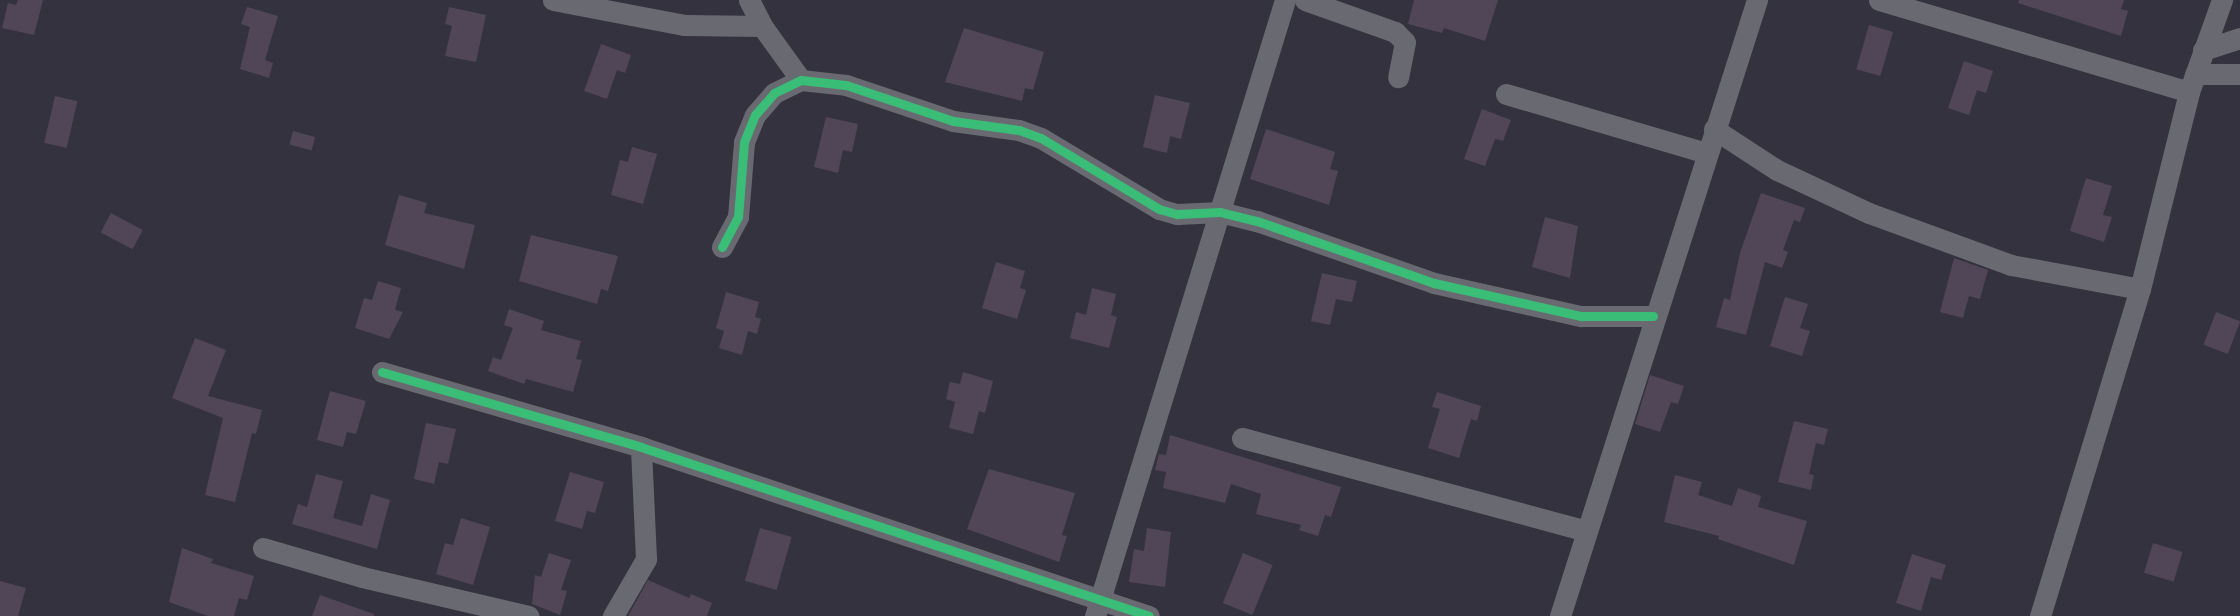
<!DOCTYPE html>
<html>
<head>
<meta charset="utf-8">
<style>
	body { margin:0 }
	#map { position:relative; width:2240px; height:616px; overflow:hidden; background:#33323e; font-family:Raleway,sans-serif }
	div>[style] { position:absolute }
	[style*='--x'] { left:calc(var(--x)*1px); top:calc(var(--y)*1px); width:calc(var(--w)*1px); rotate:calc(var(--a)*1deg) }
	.building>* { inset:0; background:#514658; transform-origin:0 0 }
	.minor>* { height:21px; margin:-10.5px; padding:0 10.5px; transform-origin:10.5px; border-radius:10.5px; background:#696a71 }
	.cycleway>* { height:9px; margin:-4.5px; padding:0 4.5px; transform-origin:4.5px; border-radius:4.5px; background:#3abd76 }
	span { translate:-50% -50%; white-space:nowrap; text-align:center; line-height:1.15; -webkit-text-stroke:5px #2f2c44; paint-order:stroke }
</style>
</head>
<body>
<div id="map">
	<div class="building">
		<div style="clip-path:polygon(18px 0,43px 0,34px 35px,2px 28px,8px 3px,16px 5px)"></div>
		<div style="clip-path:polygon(1414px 0,1498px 0,1485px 41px,1444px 28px,1442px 33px,1408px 24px)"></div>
		<div style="clip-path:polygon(2019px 0,2124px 0,2121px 9px,2128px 11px,2121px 36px,2018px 3px)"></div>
		<div style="clip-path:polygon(247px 7px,278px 16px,265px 60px,273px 63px,269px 78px,240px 69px,250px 27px,241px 24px)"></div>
		<div style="clip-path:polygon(449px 7px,486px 15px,476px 62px,445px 56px,452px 26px,445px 24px)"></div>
		<div style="left:1869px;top:25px;width:25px;height:46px;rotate:16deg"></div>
		<div style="clip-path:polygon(964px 28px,1044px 52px,1033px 90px,1025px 88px,1022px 101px,945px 82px)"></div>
		<div style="clip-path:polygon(601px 44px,631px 55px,625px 73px,617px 70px,607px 99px,584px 91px)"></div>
		<div style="clip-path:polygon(1964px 61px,1993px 71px,1986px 93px,1977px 90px,1969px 115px,1948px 108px)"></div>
		<div style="clip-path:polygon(1155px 95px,1190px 103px,1181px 139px,1170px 136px,1167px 153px,1143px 147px)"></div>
		<div style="left:55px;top:96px;width:23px;height:48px;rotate:13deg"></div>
		<div style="clip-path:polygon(1482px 109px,1511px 120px,1503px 141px,1495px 139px,1485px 166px,1464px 159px)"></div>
		<div style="clip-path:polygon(826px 117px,858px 124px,852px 152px,843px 150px,838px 173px,814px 167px)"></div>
		<div style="clip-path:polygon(1266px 129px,1335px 152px,1330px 169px,1338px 171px,1329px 205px,1250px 179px)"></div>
		<div style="left:293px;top:131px;width:23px;height:14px;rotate:15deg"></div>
		<div style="clip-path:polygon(632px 147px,657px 154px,643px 204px,611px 195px,620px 160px,628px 162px)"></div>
		<div style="clip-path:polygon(2086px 178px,2112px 186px,2103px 215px,2112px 217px,2104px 242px,2070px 231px)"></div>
		<div style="clip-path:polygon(1761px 193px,1805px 208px,1800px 222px,1794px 220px,1783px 250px,1788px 252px,1782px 268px,1765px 262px,1746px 335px,1716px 327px,1724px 298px,1730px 300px,1740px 253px)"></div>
		<div style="clip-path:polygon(399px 195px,427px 203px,424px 213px,475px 225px,464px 269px,385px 245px)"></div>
		<div style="left:111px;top:213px;width:36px;height:22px;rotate:28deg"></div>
		<div style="clip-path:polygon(1545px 217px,1578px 226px,1570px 278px,1532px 267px)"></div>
		<div style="clip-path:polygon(531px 235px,618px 256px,608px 291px,601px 289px,597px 304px,519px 281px)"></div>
		<div style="clip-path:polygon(1954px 258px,1988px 270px,1980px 299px,1969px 296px,1963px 318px,1940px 312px)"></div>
		<div style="clip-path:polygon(996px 262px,1025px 271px,1020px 288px,1026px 290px,1017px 319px,982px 308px)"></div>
		<div style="clip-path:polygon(1322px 273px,1357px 281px,1352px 302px,1336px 299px,1330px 325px,1311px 321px)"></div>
		<div style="clip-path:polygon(378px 281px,401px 288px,395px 310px,403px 312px,389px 339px,355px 328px,364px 298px,372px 300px)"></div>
		<div style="clip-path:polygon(1092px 288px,1116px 294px,1111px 315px,1117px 317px,1109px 348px,1070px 338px,1076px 312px,1086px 315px)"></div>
		<div style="clip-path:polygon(726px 292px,759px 302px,755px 317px,761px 319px,757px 334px,748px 331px,742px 355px,719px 348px,724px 331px,716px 328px)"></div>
		<div style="clip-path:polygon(1785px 297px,1808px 304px,1800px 328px,1810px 331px,1802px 356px,1770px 346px)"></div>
		<div style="clip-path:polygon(509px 309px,544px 321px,541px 330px,581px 341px,576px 359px,582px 360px,573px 392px,526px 379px,524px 384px,488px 371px,493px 357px,501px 360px,513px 328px,504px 325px)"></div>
		<div style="left:2216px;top:312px;width:26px;height:35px;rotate:21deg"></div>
		<div style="clip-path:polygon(195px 338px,226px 350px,208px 396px,262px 410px,256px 434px,252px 433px,235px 502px,205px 495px,223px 418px,172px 398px)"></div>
		<div style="clip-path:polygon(963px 372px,993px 381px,985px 413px,979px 411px,973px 434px,949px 428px,955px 402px,946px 399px,950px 382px,960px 384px)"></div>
		<div style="clip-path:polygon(1650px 375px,1684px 386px,1678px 404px,1671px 402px,1660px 432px,1635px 424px)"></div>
		<div style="clip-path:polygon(330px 391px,366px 401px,356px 434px,347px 432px,343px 447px,317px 440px)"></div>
		<div style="clip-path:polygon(1437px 392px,1481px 406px,1477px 421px,1471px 419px,1459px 458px,1428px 448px,1440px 409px,1432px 407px)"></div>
		<div style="clip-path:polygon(1794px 421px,1828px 429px,1824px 445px,1816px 443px,1809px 474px,1814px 475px,1811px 490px,1778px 482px)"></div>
		<div style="clip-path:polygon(426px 423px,456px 429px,448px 464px,439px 462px,434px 484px,414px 479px)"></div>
		<div style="clip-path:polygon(1170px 435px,1341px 487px,1331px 517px,1325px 515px,1318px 536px,1299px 530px,1301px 525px,1256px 514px,1261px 494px,1231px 484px,1225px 503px,1163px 488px,1166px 472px,1155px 470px,1159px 454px,1166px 455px)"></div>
		<div style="clip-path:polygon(989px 469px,1075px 493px,1062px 535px,1067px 536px,1059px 562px,967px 529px)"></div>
		<div style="clip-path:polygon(570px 472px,604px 482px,595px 513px,587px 511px,582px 529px,555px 521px)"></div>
		<div style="clip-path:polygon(316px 474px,343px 481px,333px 518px,362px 526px,371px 494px,390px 500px,377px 549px,292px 524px,298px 504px,307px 507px)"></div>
		<div style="clip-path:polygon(1675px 475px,1702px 482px,1698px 495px,1732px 506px,1738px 488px,1761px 496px,1758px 507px,1807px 521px,1794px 565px,1718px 539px,1719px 536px,1664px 522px)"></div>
		<div style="clip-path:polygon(461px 518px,490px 527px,473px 585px,436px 574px,445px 543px,453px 545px)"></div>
		<div style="left:760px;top:528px;width:33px;height:55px;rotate:16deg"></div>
		<div style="clip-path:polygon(1147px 528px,1171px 532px,1165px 587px,1129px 582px,1134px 549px,1144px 551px)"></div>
		<div style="left:2153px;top:543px;width:31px;height:31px;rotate:17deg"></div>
		<div style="clip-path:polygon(182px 548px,213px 559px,211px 563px,254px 576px,247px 600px,239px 598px,234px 616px,208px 616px,169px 602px)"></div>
		<div style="clip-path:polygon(549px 553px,571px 560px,561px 590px,567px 591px,560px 615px,532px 604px,535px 575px,541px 577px)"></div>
		<div style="left:1243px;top:553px;width:32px;height:54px;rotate:22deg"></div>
		<div style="clip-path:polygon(1912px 554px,1946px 565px,1941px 580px,1931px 577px,1921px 611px,1896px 603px)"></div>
		<div style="clip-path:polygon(648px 580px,689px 598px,691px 594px,712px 603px,707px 616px,628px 616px)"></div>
		<div style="clip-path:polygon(0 581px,26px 588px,18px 616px,0 616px)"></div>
		<div style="clip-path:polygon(320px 595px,374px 614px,374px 616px,312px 616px)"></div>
	</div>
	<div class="minor">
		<div style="--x:553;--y:0;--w:133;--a:10.8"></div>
		<div style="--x:684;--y:25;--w:78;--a:0.7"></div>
		<div style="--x:749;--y:0;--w:29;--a:63"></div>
		<div style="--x:762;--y:26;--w:67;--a:54.2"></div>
		<div style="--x:1305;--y:0;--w:96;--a:19.6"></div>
		<div style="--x:1395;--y:32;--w:14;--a:45"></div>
		<div style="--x:1405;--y:42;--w:36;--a:101"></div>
		<div style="--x:1879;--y:0;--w:323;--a:16.5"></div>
		<div style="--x:2203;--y:50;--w:39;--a:-18"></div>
		<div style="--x:2195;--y:74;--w:45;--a:0"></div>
		<div style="--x:1506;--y:94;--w:209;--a:16.4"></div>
		<div style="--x:1714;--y:129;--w:75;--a:33.1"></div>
		<div style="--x:1777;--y:170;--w:102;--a:25.1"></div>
		<div style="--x:1869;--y:213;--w:151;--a:20.1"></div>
		<div style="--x:2011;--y:265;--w:131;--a:10.5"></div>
		<div style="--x:722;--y:247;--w:34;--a:-62"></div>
		<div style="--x:738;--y:217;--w:75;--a:-85.4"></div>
		<div style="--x:744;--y:142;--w:29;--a:-68"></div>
		<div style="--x:755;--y:115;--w:29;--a:-49"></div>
		<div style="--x:774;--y:93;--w:30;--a:-26"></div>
		<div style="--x:801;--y:80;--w:45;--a:6.3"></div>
		<div style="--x:846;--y:85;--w:113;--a:18.6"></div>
		<div style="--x:953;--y:121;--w:67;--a:7.8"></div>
		<div style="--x:1019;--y:130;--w:23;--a:20"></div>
		<div style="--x:1041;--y:138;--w:138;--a:31"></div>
		<div style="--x:1159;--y:209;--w:19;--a:16"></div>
		<div style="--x:1177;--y:214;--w:43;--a:-2.7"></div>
		<div style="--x:1220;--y:212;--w:38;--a:14"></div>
		<div style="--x:1257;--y:221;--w:188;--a:19.3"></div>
		<div style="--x:1434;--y:283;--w:151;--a:12.7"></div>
		<div style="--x:1581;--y:316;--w:72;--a:0"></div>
		<div style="--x:382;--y:372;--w:270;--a:16.1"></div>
		<div style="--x:641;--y:447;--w:535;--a:18.4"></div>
		<div style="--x:1242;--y:438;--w:357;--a:15.1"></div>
		<div style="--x:263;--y:548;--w:103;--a:16.3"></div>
		<div style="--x:362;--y:577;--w:171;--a:13.2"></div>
		<div style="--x:613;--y:616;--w:66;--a:-59.9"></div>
		<div style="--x:646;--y:559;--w:112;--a:-92.6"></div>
		<div style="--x:1095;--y:616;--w:645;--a:-72.86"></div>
		<div style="--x:1560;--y:616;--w:647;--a:-72.27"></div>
		<div style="--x:2040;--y:616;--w:342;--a:-73"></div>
		<div style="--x:2140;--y:289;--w:203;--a:-76"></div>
		<div style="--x:2189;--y:92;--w:98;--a:-70.3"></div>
	</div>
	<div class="cycleway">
		<div style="--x:722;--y:247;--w:34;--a:-62"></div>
		<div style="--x:738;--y:217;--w:75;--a:-85.4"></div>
		<div style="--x:744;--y:142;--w:29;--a:-68"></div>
		<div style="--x:755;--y:115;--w:29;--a:-49"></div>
		<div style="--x:774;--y:93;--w:30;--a:-26"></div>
		<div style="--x:801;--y:80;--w:45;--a:6.3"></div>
		<div style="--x:846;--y:85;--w:113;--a:18.6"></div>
		<div style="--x:953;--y:121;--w:67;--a:7.8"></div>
		<div style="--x:1019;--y:130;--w:23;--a:20"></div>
		<div style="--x:1041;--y:138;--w:138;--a:31"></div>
		<div style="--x:1159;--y:209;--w:19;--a:16"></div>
		<div style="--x:1177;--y:214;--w:43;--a:-2.7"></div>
		<div style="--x:1220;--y:212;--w:38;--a:14"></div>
		<div style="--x:1257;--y:221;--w:188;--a:19.3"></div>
		<div style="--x:1434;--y:283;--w:151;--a:12.7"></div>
		<div style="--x:1581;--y:316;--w:72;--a:0"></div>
		<div style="--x:382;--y:372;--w:270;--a:16.1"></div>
		<div style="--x:641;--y:447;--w:535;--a:18.4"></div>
	</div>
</div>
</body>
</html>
